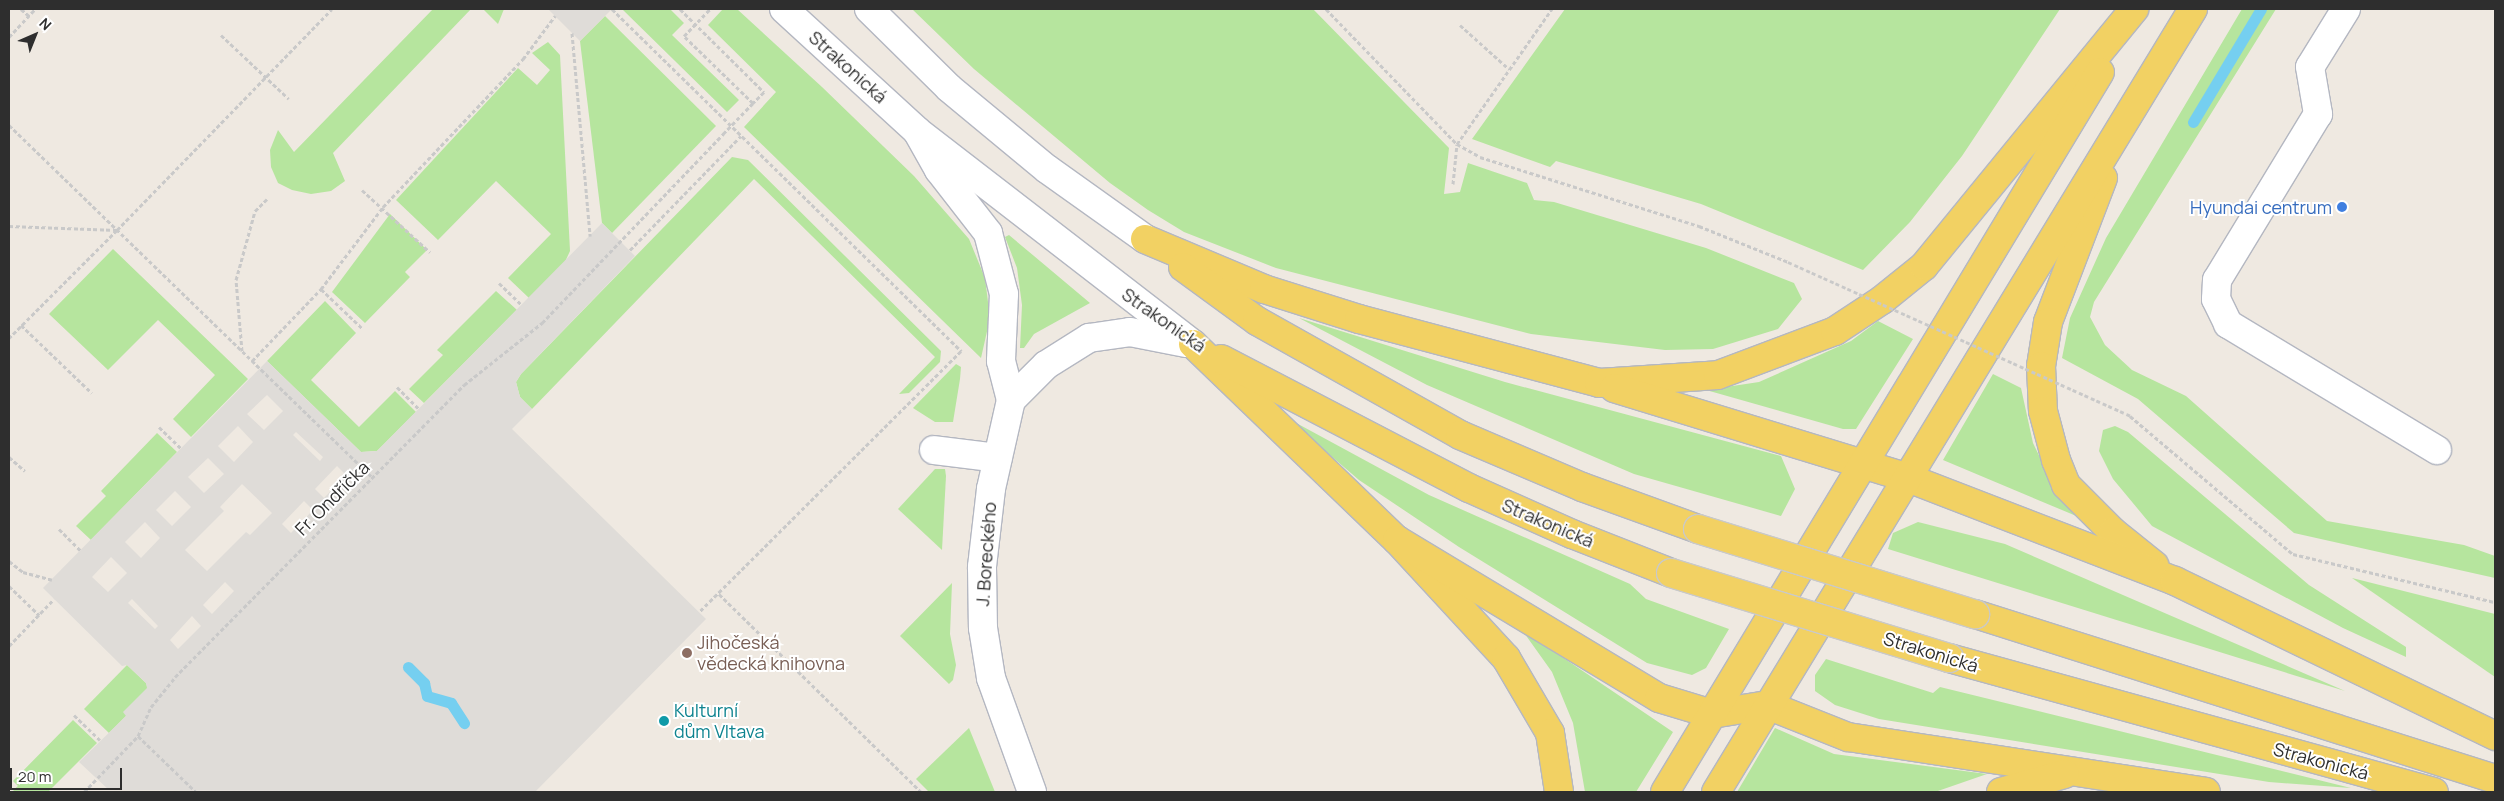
<!DOCTYPE html>
<html>
<head>
<meta charset="utf-8">
<style>
	body { margin:0 }
	#map { position:relative; width:2504px; height:801px; overflow:hidden; background:#efe9e1; font-family:Manrope,sans-serif }
	div>[style] { position:absolute }
	[style*='--x'] { left:calc(var(--x)*1px); top:calc(var(--y)*1px); width:calc(var(--w)*1px); rotate:calc(var(--a)*1deg) }
	.green>* { inset:0; background:#b6e59e }
	.plaza>* { inset:0; background:#dfdcd8 }
	.stream>* { height:11px; margin:-5.5px; padding:0 5.5px; transform-origin:5.5px; border-radius:5.5px; background:#75cff0 }
	.path>* { height:3px; margin-top:-1.5px; transform-origin:0; background:repeating-linear-gradient(90deg,#c9c9c9 0 4px,transparent 0 6.5px) }
	.roads { filter:drop-shadow(1px 0 #b4b7c1) drop-shadow(-1px 0 #b4b7c1) drop-shadow(0 1px #b4b7c1) drop-shadow(0 -1px #b4b7c1) }
	.minor>* { height:28px; margin:-14px; padding:0 14px; transform-origin:14px; border-radius:14px; background:#fff }
	.major>* { height:28px; margin:-14px; padding:0 14px; transform-origin:14px; border-radius:14px; background:#f2d163 }
	.path-bridge>* { height:3px; margin-top:-1.5px; transform-origin:0; background:repeating-linear-gradient(90deg,#c9c9c9 0 4px,transparent 0 6.5px) }
	.bridges { filter:drop-shadow(1px 0 #c9c9c9) drop-shadow(-1px 0 #c9c9c9) drop-shadow(0 1px #c9c9c9) drop-shadow(0 -1px #c9c9c9) }
	.major-bridge>* { height:28px; margin:-14px; padding:0 14px; transform-origin:14px; border-radius:14px; background:#f2d163 }
	.dots>* { width:14px; height:14px; translate:-50% -50%; box-sizing:border-box; border:2px solid #fff; border-radius:50% }
	span { translate:-50% -50%; white-space:nowrap; text-align:center; line-height:1.15; -webkit-text-stroke:4px #fff; paint-order:stroke }
	.street-label { font-size:18px; color:#2e2e2e }
	.shop-label { font-size:18px; color:#366cbe }
	.right { translate:-100% -50%; text-align:right }
	.education-label { font-size:18px; color:#785e54 }
	.left { translate:0 -50%; text-align:left }
	.culture-label { font-size:18px; color:#0d838f }
	.frame { position:absolute; inset:0; border:10px solid #2e2e2e; pointer-events:none }
	.north { position:absolute; left:10px; top:10px; width:50px; height:50px; -webkit-text-stroke:4px #fff; paint-order:stroke; rotate:44deg; font-size:14px; font-weight:700; line-height:20px; text-align:center; color:#2e2e2e }
	.north::after { content:''; display:block; margin:auto; width:18px; height:22px; background:#2e2e2e; clip-path:polygon(50% 0,100% 100%,50% 72%,0 100%) }
	.scale { position:absolute; left:10px; top:768px; width:112px; height:22px; box-sizing:border-box; border:2px solid #2e2e2e; border-top:0; padding-left:6px; font-size:15px; line-height:18px; white-space:nowrap; color:#2e2e2e; -webkit-text-stroke:4px #fff; paint-order:stroke }
</style>
</head>
<body>
<div id="map">
	<div class="green">
		<div style="clip-path:polygon(433px 9px,471px 9px,333px 153px,345px 181px,331px 191px,311px 194px,292px 190px,278px 183px,271px 167px,270px 150px,278px 130px,294px 152px)"></div>
		<div style="clip-path:polygon(483px 9px,504px 9px,498px 24px)"></div>
		<div style="clip-path:polygon(622px 9px,670px 9px,684px 23px,672px 35px,739px 100px,727px 112px)"></div>
		<div style="clip-path:polygon(723px 9px,737px 9px,822px 87px,914px 176px,969px 239px,985px 278px,990px 318px,981px 358px,744px 127px,776px 92px,708px 25px)"></div>
		<div style="clip-path:polygon(912px 9px,1313px 9px,1449px 148px,1444px 194px,1460px 192px,1468px 163px,1527px 183px,1534px 200px,1554px 202px,1706px 248px,1794px 283px,1802px 299px,1778px 329px,1713px 349px,1665px 350px,1531px 334px,1276px 268px,1184px 232px,1148px 210px,1110px 183px,974px 69px)"></div>
		<div style="clip-path:polygon(1565px 9px,2060px 9px,1962px 156px,1910px 222px,1863px 270px,1701px 204px,1556px 161px,1550px 167px,1472px 139px)"></div>
		<div style="clip-path:polygon(2242px 9px,2276px 9px,2094px 302px,2090px 317px,2105px 345px,2132px 370px,2186px 396px,2327px 521px,2464px 545px,2495px 556px,2495px 578px,2294px 533px,2138px 399px,2062px 358px,2070px 318px,2106px 238px)"></div>
		<div style="clip-path:polygon(605px 16px,716px 126px,612px 233px,602px 223px,580px 41px)"></div>
		<div style="clip-path:polygon(548px 42px,560px 55px,570px 251px,564px 264px,529px 298px,508px 278px,551px 234px,496px 181px,438px 240px,396px 200px,518px 68px,537px 85px,550px 70px,532px 53px)"></div>
		<div style="clip-path:polygon(732px 157px,748px 160px,941px 351px,940px 362px,909px 393px,899px 394px,935px 357px,754px 179px,532px 409px,520px 397px,516px 382px,521px 374px)"></div>
		<div style="clip-path:polygon(390px 214px,427px 250px,405px 272px,410px 277px,365px 323px,332px 292px)"></div>
		<div style="clip-path:polygon(1009px 235px,1090px 303px,1034px 334px,1024px 348px,1020px 348px,1022px 305px,1017px 268px,1005px 237px)"></div>
		<div style="clip-path:polygon(113px 249px,248px 379px,191px 437px,173px 419px,215px 375px,158px 320px,108px 370px,49px 314px)"></div>
		<div style="clip-path:polygon(496px 291px,517px 310px,424px 403px,409px 389px,443px 355px,437px 350px)"></div>
		<div style="clip-path:polygon(325px 301px,356px 333px,311px 380px,359px 427px,395px 391px,416px 412px,377px 451px,361px 452px,267px 361px)"></div>
		<div style="clip-path:polygon(1299px 318px,1505px 382px,1781px 456px,1795px 489px,1781px 516px,1634px 474px,1427px 385px)"></div>
		<div style="clip-path:polygon(1878px 321px,1913px 339px,1856px 429px,1843px 429px,1706px 390px,1759px 382px,1851px 341px)"></div>
		<div style="clip-path:polygon(956px 364px,961px 367px,960px 379px,953px 422px,935px 422px,913px 408px)"></div>
		<div style="clip-path:polygon(1993px 374px,2021px 388px,2033px 443px,2060px 499px,2081px 518px,1943px 460px)"></div>
		<div style="clip-path:polygon(1287px 418px,1429px 495px,1630px 584px,1646px 599px,1729px 629px,1706px 668px,1692px 675px,1647px 663px,1459px 547px,1359px 480px)"></div>
		<div style="clip-path:polygon(2115px 426px,2128px 432px,2309px 585px,2406px 647px,2406px 657px,2343px 628px,2152px 526px,2113px 479px,2099px 451px,2103px 430px)"></div>
		<div style="clip-path:polygon(157px 433px,177px 452px,91px 540px,76px 526px,106px 496px,101px 491px)"></div>
		<div style="clip-path:polygon(935px 469px,945px 469px,946px 476px,942px 550px,898px 509px)"></div>
		<div style="clip-path:polygon(1918px 522px,2005px 544px,2345px 691px,1888px 549px,1893px 533px)"></div>
		<div style="clip-path:polygon(2352px 578px,2495px 614px,2495px 677px)"></div>
		<div style="clip-path:polygon(952px 583px,950px 634px,956px 665px,953px 680px,949px 684px,900px 636px)"></div>
		<div style="clip-path:polygon(1522px 630px,1673px 732px,1636px 792px,1585px 792px,1573px 723px,1552px 672px)"></div>
		<div style="clip-path:polygon(1826px 659px,1933px 693px,1940px 687px,2351px 788px,2269px 782px,1879px 719px,1835px 705px,1815px 691px,1815px 675px)"></div>
		<div style="clip-path:polygon(127px 665px,146px 683px,149px 693px,109px 733px,84px 709px)"></div>
		<div style="clip-path:polygon(73px 720px,97px 743px,48px 792px,15px 792px,13px 790px,18px 786px,13px 781px)"></div>
		<div style="clip-path:polygon(969px 728px,995px 792px,929px 792px,916px 779px)"></div>
		<div style="clip-path:polygon(1775px 728px,1834px 754px,1987px 774px,1935px 792px,1737px 792px)"></div>
	</div>
	<div class="plaza">
		<div style="clip-path:polygon(548px 9px,612px 9px,580px 41px)"></div>
		<div style="clip-path:polygon(evenodd,602px 223px,635px 256px,521px 374px,516px 382px,520px 397px,532px 409px,512px 429px,706px 619px,535px 792px,109px 790px,79px 762px,126px 716px,123px 712px,147px 688px,146px 683px,127px 665px,122px 666px,43px 588px,267px 361px,361px 452px,377px 451px,602px 223px,267px 395px,283px 411px,264px 430px,247px 414px,267px 395px,602px 223px,238px 426px,253px 442px,234px 462px,218px 446px,238px 426px,602px 223px,296px 432px,323px 457px,320px 461px,293px 435px,296px 432px,602px 223px,208px 458px,224px 474px,204px 493px,188px 477px,208px 458px,602px 223px,337px 466px,346px 475px,324px 498px,315px 489px,337px 466px,602px 223px,242px 484px,272px 513px,250px 535px,246px 532px,207px 571px,185px 550px,224px 511px,220px 507px,242px 484px,602px 223px,175px 491px,191px 507px,172px 526px,156px 510px,175px 491px,602px 223px,304px 501px,313px 510px,291px 533px,282px 524px,304px 501px,602px 223px,145px 522px,160px 538px,141px 558px,125px 542px,145px 522px,602px 223px,111px 557px,127px 573px,108px 592px,92px 577px,111px 557px,602px 223px,225px 582px,234px 591px,212px 614px,203px 605px,225px 582px,602px 223px,132px 599px,158px 626px,155px 629px,128px 603px,132px 599px,602px 223px,192px 616px,201px 626px,178px 649px,170px 640px,192px 616px)"></div>
	</div>
	<div class="stream">
		<div style="--x:2193;--y:122;--w:132;--a:-59"></div>
		<div style="--x:408;--y:667;--w:23;--a:45"></div>
		<div style="--x:424;--y:683;--w:13;--a:77"></div>
		<div style="--x:427;--y:696;--w:25;--a:16"></div>
		<div style="--x:451;--y:703;--w:24;--a:57"></div>
	</div>
	<div class="path">
		<div style="--x:21;--y:9;--w:11;--a:41"></div>
		<div style="--x:612;--y:9;--w:489;--a:44.4"></div>
		<div style="--x:961;--y:351;--w:370;--a:135.1"></div>
		<div style="--x:680;--y:9;--w:118;--a:44.7"></div>
		<div style="--x:764;--y:92;--w:16;--a:135"></div>
		<div style="--x:753;--y:103;--w:96;--a:-135.8"></div>
		<div style="--x:1326;--y:9;--w:188;--a:45.9"></div>
		<div style="--x:1457;--y:144;--w:26;--a:29"></div>
		<div style="--x:1480;--y:157;--w:230;--a:17.5"></div>
		<div style="--x:1699;--y:226;--w:96;--a:22"></div>
		<div style="--x:1460;--y:25;--w:66;--a:41.9"></div>
		<div style="--x:572;--y:33;--w:204;--a:84.9"></div>
		<div style="--x:221;--y:35;--w:93;--a:43.3"></div>
		<div style="--x:9;--y:37;--w:38;--a:-47"></div>
		<div style="--x:9;--y:125;--w:506;--a:44.12"></div>
		<div style="--x:1453;--y:184;--w:40;--a:-84.3"></div>
		<div style="--x:1457;--y:144;--w:165;--a:-54.9"></div>
		<div style="--x:362;--y:190;--w:92;--a:42.4"></div>
		<div style="--x:9;--y:226;--w:108;--a:2.1"></div>
		<div style="--x:117;--y:230;--w:153;--a:135"></div>
		<div style="--x:117;--y:230;--w:308;--a:-45.8"></div>
		<div style="--x:630;--y:250;--w:159;--a:-45.8"></div>
		<div style="--x:499;--y:283;--w:32;--a:44"></div>
		<div style="--x:321;--y:289;--w:58;--a:43.6"></div>
		<div style="--x:21;--y:325;--w:98;--a:43.8"></div>
		<div style="--x:242;--y:351;--w:71;--a:-94.8"></div>
		<div style="--x:236;--y:280;--w:72;--a:-74.6"></div>
		<div style="--x:255;--y:211;--w:17;--a:-45"></div>
		<div style="--x:252;--y:361;--w:100;--a:-46.2"></div>
		<div style="--x:321;--y:289;--w:103;--a:-52.9"></div>
		<div style="--x:383;--y:207;--w:204;--a:-46.6"></div>
		<div style="--x:523;--y:59;--w:54;--a:-53.3"></div>
		<div style="--x:397;--y:387;--w:31;--a:45"></div>
		<div style="--x:2130;--y:416;--w:214;--a:40.3"></div>
		<div style="--x:2293;--y:554;--w:208;--a:13.4"></div>
		<div style="--x:159;--y:427;--w:30;--a:44"></div>
		<div style="--x:9;--y:457;--w:21;--a:41"></div>
		<div style="--x:59;--y:529;--w:31;--a:45"></div>
		<div style="--x:9;--y:561;--w:18;--a:38"></div>
		<div style="--x:23;--y:572;--w:30;--a:15"></div>
		<div style="--x:9;--y:586;--w:42;--a:44"></div>
		<div style="--x:719;--y:594;--w:283;--a:44.4"></div>
		<div style="--x:9;--y:646;--w:65;--a:-46.2"></div>
		<div style="--x:74;--y:715;--w:36;--a:44"></div>
		<div style="--x:138;--y:736;--w:81;--a:44"></div>
		<div style="--x:84;--y:792;--w:78;--a:-46"></div>
		<div style="--x:138;--y:736;--w:32;--a:-66"></div>
		<div style="--x:151;--y:707;--w:38;--a:-51"></div>
		<div style="--x:175;--y:677;--w:411;--a:-45.3"></div>
		<div style="--x:464;--y:385;--w:100;--a:-38.5"></div>
		<div style="--x:542;--y:323;--w:262;--a:-46.2"></div>
	</div>
	<div class="roads">
		<div class="minor">
			<div style="--x:784;--y:9;--w:180;--a:42.5"></div>
			<div style="--x:917;--y:131;--w:349;--a:37.7"></div>
			<div style="--x:869;--y:9;--w:112;--a:44.6"></div>
			<div style="--x:949;--y:88;--w:127;--a:39.6"></div>
			<div style="--x:1047;--y:169;--w:120;--a:35.5"></div>
			<div style="--x:2346;--y:9;--w:68;--a:121.8"></div>
			<div style="--x:2310;--y:67;--w:48;--a:80.3"></div>
			<div style="--x:2318;--y:114;--w:194;--a:121.3"></div>
			<div style="--x:2217;--y:280;--w:19;--a:93"></div>
			<div style="--x:2216;--y:299;--w:28;--a:64"></div>
			<div style="--x:2228;--y:324;--w:244;--a:31.1"></div>
			<div style="--x:917;--y:131;--w:45;--a:60.6"></div>
			<div style="--x:939;--y:170;--w:80;--a:52.1"></div>
			<div style="--x:988;--y:233;--w:63;--a:75.3"></div>
			<div style="--x:1004;--y:294;--w:67;--a:92.6"></div>
			<div style="--x:1001;--y:361;--w:40;--a:75.6"></div>
			<div style="--x:1011;--y:400;--w:91;--a:102.7"></div>
			<div style="--x:991;--y:489;--w:79;--a:96.6"></div>
			<div style="--x:982;--y:567;--w:61;--a:89.1"></div>
			<div style="--x:983;--y:628;--w:51;--a:80.9"></div>
			<div style="--x:991;--y:678;--w:121;--a:70.2"></div>
			<div style="--x:1011;--y:400;--w:49;--a:-45"></div>
			<div style="--x:1046;--y:365;--w:51;--a:-32.1"></div>
			<div style="--x:1089;--y:338;--w:41;--a:-8.3"></div>
			<div style="--x:1130;--y:332;--w:57;--a:11.1"></div>
			<div style="--x:934;--y:450;--w:64;--a:7.1"></div>
		</div>
		<div class="major">
			<div style="--x:2103;--y:178;--w:154;--a:110.9"></div>
			<div style="--x:2048;--y:322;--w:45;--a:99"></div>
			<div style="--x:2041;--y:366;--w:45;--a:87.5"></div>
			<div style="--x:2043;--y:411;--w:51;--a:75.1"></div>
			<div style="--x:2056;--y:460;--w:27;--a:68"></div>
			<div style="--x:2066;--y:485;--w:66;--a:45"></div>
			<div style="--x:2113;--y:532;--w:53;--a:38.8"></div>
			<div style="--x:1145;--y:239;--w:129;--a:22.8"></div>
			<div style="--x:1264;--y:289;--w:100;--a:17.5"></div>
			<div style="--x:1359;--y:319;--w:248;--a:14.9"></div>
			<div style="--x:1599;--y:383;--w:119;--a:-3.8"></div>
			<div style="--x:1718;--y:375;--w:125;--a:-20.6"></div>
			<div style="--x:1835;--y:331;--w:56;--a:-33.4"></div>
			<div style="--x:1882;--y:300;--w:54;--a:-39"></div>
			<div style="--x:1924;--y:266;--w:332;--a:-50.7"></div>
			<div style="--x:1183;--y:267;--w:92;--a:36.1"></div>
			<div style="--x:1257;--y:321;--w:233;--a:29.3"></div>
			<div style="--x:1460;--y:435;--w:133;--a:23.1"></div>
			<div style="--x:1582;--y:487;--w:123;--a:19.9"></div>
			<div style="--x:1193;--y:344;--w:283;--a:43.9"></div>
			<div style="--x:1397;--y:540;--w:161;--a:47.3"></div>
			<div style="--x:1506;--y:658;--w:87;--a:59.6"></div>
			<div style="--x:1550;--y:733;--w:60;--a:81.3"></div>
			<div style="--x:1221;--y:359;--w:280;--a:27.5"></div>
			<div style="--x:1469;--y:488;--w:113;--a:24.1"></div>
			<div style="--x:1572;--y:534;--w:106;--a:21.5"></div>
			<div style="--x:1614;--y:388;--w:307;--a:17"></div>
			<div style="--x:1908;--y:478;--w:286;--a:21.1"></div>
			<div style="--x:2175;--y:581;--w:356;--a:25.8"></div>
			<div style="--x:1397;--y:540;--w:306;--a:31.1"></div>
			<div style="--x:1659;--y:698;--w:55;--a:16.8"></div>
			<div style="--x:1712;--y:714;--w:56;--a:-9.3"></div>
			<div style="--x:1767;--y:705;--w:87;--a:21.6"></div>
			<div style="--x:1848;--y:737;--w:362;--a:8.7"></div>
			<div style="--x:1975;--y:614;--w:546;--a:17.6"></div>
			<div style="--x:1949;--y:658;--w:503;--a:15.44"></div>
			<div style="--x:1665;--y:792;--w:841;--a:-58.86"></div>
			<div style="--x:1716;--y:792;--w:917;--a:-58.65"></div>
			<div style="--x:2001;--y:792;--w:66;--a:-15.9"></div>
		</div>
	</div>
	<div class="path-bridge">
		<div style="--x:684;--y:36;--w:37;--a:-46"></div>
		<div style="--x:723;--y:134;--w:43;--a:-45.9"></div>
		<div style="--x:1788;--y:262;--w:375;--a:24.2"></div>
	</div>
	<div class="bridges">
		<div class="major-bridge">
			<div style="--x:1698;--y:529;--w:290;--a:17.1"></div>
			<div style="--x:1671;--y:573;--w:291;--a:17"></div>
		</div>
	</div>
	<div class="dots">
		<div style="left:2342px;top:207px;background:#3f7fe0"></div>
		<div style="left:687px;top:653px;background:#8d6e63"></div>
		<div style="left:664px;top:721px;background:#0f9aa8"></div>
	</div>
	<div class="street-label">
		<span style="left:848px;top:67px;rotate:42deg">Strakonická</span>
		<span style="left:1164px;top:320px;rotate:35deg">Strakonická</span>
		<span style="left:332px;top:498px;rotate:-45deg">Fr. Ondříčka</span>
		<span style="left:1548px;top:523px;rotate:23deg">Strakonická</span>
		<span style="left:986px;top:554px;rotate:-86deg">J. Boreckého</span>
		<span style="left:1931px;top:652px;rotate:17deg">Strakonická</span>
		<span style="left:2321px;top:761px;rotate:15deg">Strakonická</span>
	</div>
	<div class="shop-label">
		<span class="right" style="left:2332px;top:207px">Hyundai centrum</span>
	</div>
	<div class="education-label">
		<span class="left" style="left:697px;top:653px">Jihočeská<br>vědecká knihovna</span>
	</div>
	<div class="culture-label">
		<span class="left" style="left:674px;top:721px">Kulturní<br>dům Vltava</span>
	</div>
	<div class="frame"></div>
	<div class="north">N</div>
	<div class="scale">20 m</div>
</div>
</body>
</html>
